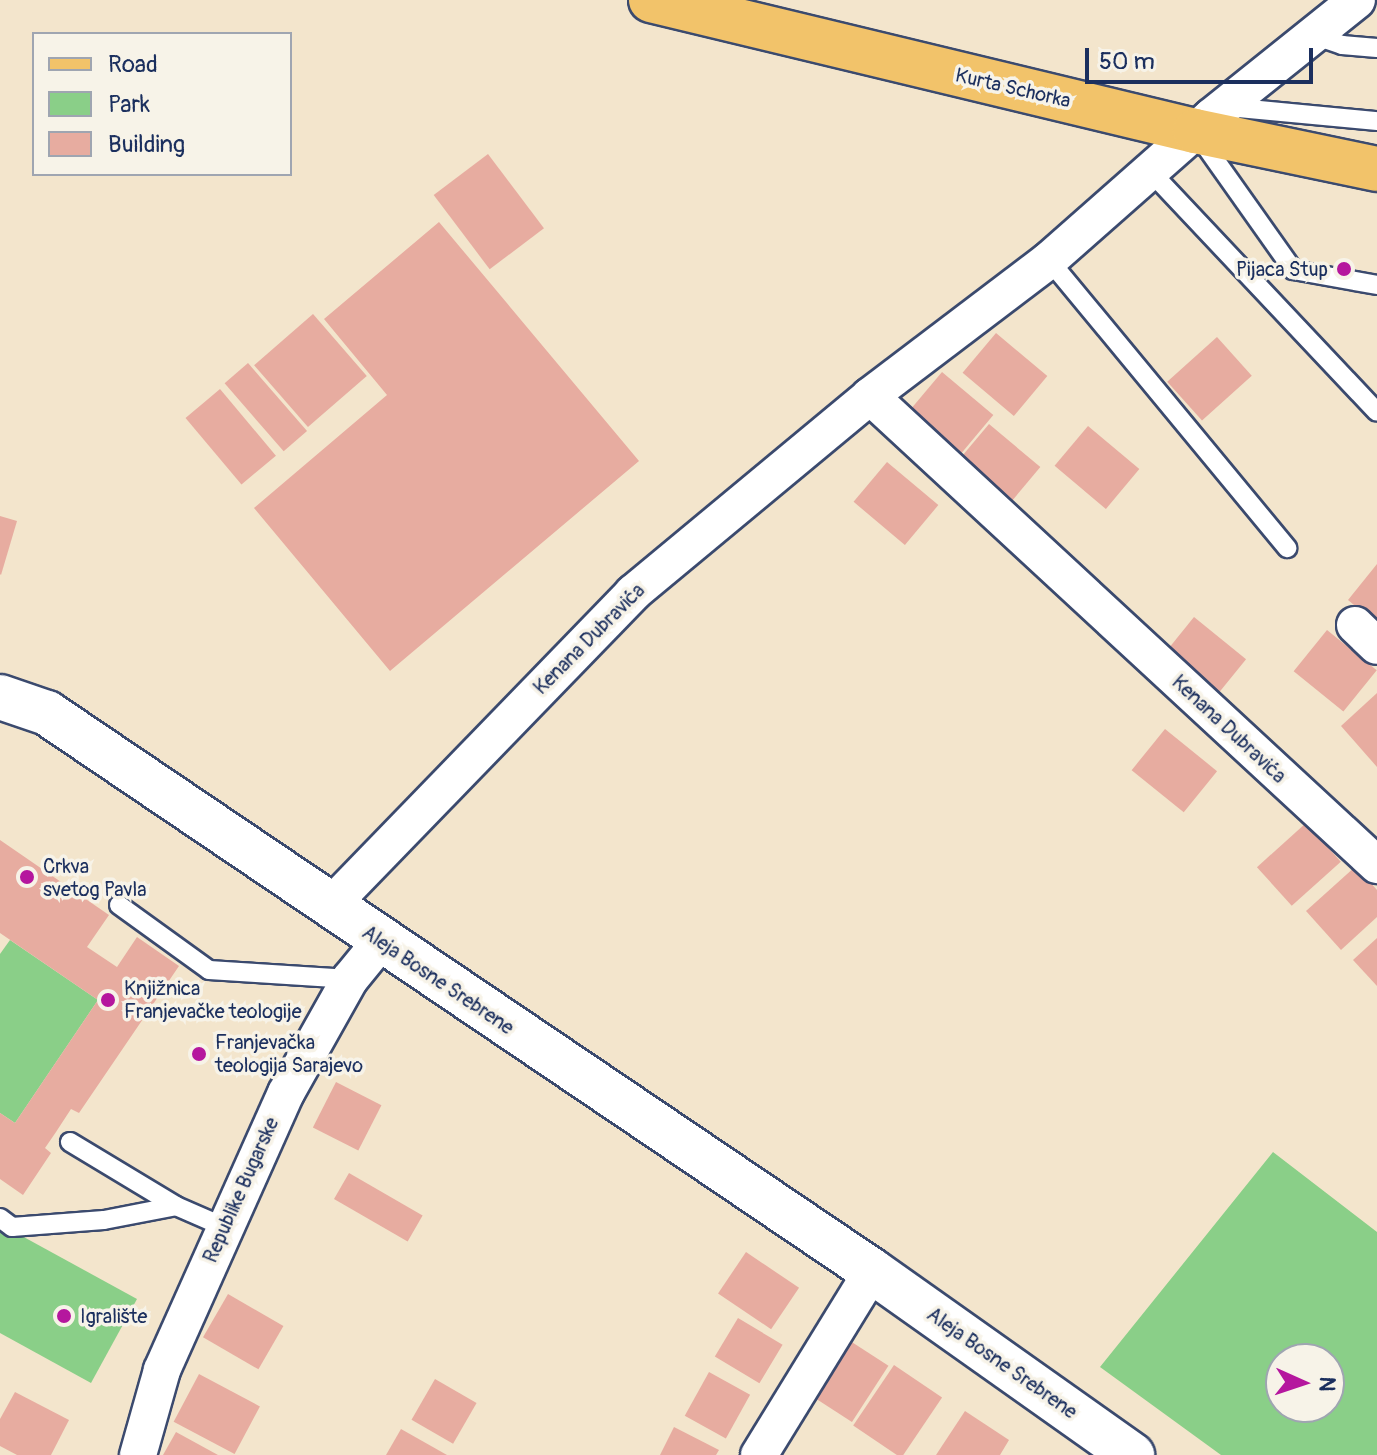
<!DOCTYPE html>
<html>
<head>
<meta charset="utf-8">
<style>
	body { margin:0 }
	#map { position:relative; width:1377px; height:1455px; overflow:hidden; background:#f3e5cc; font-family:Pangolin,sans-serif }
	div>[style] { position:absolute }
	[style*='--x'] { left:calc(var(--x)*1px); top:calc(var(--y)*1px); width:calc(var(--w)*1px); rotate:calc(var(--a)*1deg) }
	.green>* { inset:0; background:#8acf88 }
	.building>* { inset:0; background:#e7aca0; transform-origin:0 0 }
	.roads { filter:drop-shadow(2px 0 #3b4a6e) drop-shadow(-2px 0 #3b4a6e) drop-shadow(0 2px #3b4a6e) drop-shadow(0 -2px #3b4a6e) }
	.service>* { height:18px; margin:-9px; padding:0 9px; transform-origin:9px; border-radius:9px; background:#fff }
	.minor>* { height:36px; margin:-18px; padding:0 18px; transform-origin:18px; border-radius:18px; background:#fff }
	.tertiary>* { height:44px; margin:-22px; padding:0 22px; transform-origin:22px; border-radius:22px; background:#fff }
	.primary>* { height:44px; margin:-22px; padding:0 22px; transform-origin:22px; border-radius:22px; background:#f2c36a }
	.dots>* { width:22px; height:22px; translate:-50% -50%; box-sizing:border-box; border:4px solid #f7f3e8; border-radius:50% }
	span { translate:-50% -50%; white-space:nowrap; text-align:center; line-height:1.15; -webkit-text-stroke:7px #f7f3e8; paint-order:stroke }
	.street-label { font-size:20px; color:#1b2f5e }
	.poi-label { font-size:20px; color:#1b2f5e }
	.right { translate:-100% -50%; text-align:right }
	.left { translate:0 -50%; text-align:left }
	.legend { position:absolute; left:32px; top:32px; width:260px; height:144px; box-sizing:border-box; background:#f7f3e8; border:2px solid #9fa5b1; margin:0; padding:10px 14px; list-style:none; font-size:24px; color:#1b2f5e }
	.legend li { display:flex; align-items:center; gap:16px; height:40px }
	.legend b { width:40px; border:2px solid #9fa5b1 }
	.north { position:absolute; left:1265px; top:1343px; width:80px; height:80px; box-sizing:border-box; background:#f7f3e8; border:2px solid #9fa5b1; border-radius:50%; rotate:93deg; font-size:22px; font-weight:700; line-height:32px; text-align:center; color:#1b2f5e }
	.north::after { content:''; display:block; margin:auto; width:28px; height:36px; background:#b5179e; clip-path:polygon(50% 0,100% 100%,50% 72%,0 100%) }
	.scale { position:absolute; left:1085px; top:48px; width:228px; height:36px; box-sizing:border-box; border:4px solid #1b2f5e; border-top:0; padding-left:10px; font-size:24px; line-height:28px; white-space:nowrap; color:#1b2f5e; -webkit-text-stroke:6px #f7f3e8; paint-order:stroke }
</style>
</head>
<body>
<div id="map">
	<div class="green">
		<div style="clip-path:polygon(10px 940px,98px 1000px,15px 1123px,0 1113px,0 954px)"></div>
		<div style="clip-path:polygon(evenodd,1273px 1152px,1377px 1232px,1377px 1455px,1221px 1455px,1100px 1367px,1273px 1152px,1329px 1359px,1329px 1407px,1281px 1407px,1281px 1359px,1329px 1359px)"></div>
		<div style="clip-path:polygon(0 1224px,137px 1299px,91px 1383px,0 1333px)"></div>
	</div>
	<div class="building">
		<div style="left:488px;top:154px;width:93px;height:68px;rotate:53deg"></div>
		<div style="clip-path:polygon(439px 222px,639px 461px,390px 671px,254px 508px,387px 395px,324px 319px)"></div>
		<div style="left:313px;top:314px;width:82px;height:78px;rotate:49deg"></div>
		<div style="left:996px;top:333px;width:67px;height:52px;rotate:40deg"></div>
		<div style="left:1217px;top:337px;width:52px;height:67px;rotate:48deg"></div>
		<div style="left:248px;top:363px;width:90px;height:31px;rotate:49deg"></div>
		<div style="left:942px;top:372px;width:67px;height:52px;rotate:40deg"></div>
		<div style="left:220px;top:389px;width:87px;height:45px;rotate:50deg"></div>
		<div style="left:989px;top:424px;width:67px;height:53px;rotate:40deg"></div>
		<div style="left:1088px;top:426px;width:67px;height:52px;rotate:40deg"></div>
		<div style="left:887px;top:462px;width:67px;height:52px;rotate:40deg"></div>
		<div style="clip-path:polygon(0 516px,17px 521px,1px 575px,0 574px)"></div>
		<div style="clip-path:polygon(1377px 564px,1377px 624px,1348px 600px)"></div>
		<div style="left:1194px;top:617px;width:67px;height:52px;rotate:39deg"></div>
		<div style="left:1327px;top:630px;width:64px;height:53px;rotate:39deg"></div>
		<div style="clip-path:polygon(1377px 693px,1377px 767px,1341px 726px)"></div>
		<div style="left:1165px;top:729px;width:67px;height:53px;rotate:39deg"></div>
		<div style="left:1306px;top:823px;width:52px;height:66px;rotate:48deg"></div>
		<div style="clip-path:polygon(0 840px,109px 915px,87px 947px,117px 967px,137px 937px,179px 966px,79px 1113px,71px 1109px,56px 1132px,45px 1148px,51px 1153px,23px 1195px,0 1179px,0 1113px,15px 1123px,98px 1000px,0 933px)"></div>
		<div style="clip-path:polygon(1356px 866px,1377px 890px,1377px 917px,1341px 950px,1306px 911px)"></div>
		<div style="clip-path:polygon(1377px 938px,1377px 986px,1353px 960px)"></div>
		<div style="left:336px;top:1082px;width:51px;height:51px;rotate:27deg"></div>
		<div style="left:349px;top:1173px;width:85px;height:30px;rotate:30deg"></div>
		<div style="left:746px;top:1252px;width:64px;height:50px;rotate:34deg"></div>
		<div style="left:228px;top:1294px;width:64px;height:50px;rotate:30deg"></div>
		<div style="left:738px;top:1318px;width:52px;height:45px;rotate:31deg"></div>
		<div style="left:844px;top:1337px;width:53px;height:67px;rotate:33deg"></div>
		<div style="left:894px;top:1365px;width:58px;height:73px;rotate:34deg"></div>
		<div style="left:709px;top:1372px;width:47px;height:50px;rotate:29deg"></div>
		<div style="left:199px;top:1374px;width:69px;height:54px;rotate:28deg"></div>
		<div style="left:435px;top:1379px;width:48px;height:47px;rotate:30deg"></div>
		<div style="clip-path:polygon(15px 1392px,69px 1420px,51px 1455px,17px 1455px,0 1446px,0 1419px)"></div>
		<div style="clip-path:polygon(965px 1411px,1009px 1440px,1000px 1455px,936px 1455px)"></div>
		<div style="clip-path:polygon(674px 1427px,719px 1450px,716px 1455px,660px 1455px)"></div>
		<div style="clip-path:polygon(401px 1429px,447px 1455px,386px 1455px)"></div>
		<div style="clip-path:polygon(176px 1432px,218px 1455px,163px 1455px)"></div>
	</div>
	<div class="roads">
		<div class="service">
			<div style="--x:1313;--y:35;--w:31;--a:19"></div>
			<div style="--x:1342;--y:45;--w:35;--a:5"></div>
			<div style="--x:1228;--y:107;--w:150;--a:5.4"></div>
			<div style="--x:1199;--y:137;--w:163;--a:54.7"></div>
			<div style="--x:1293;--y:270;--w:85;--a:10.1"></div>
			<div style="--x:1149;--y:170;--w:332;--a:46.7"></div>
			<div style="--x:1049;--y:260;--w:374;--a:50.4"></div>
			<div style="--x:119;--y:905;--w:111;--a:35.8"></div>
			<div style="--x:209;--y:970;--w:141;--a:3.7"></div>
			<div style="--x:70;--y:1142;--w:124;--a:31.1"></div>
			<div style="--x:176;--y:1206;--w:52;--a:23.6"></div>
			<div style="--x:0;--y:1218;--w:15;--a:37"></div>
			<div style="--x:12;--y:1227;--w:92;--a:-4.4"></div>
			<div style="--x:104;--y:1220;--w:73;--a:-11"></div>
		</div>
		<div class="minor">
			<div style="--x:870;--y:396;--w:691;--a:42.77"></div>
			<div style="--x:1355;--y:625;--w:30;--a:44"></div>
			<div style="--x:330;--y:906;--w:436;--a:-45.9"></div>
			<div style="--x:633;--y:593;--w:308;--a:-39.7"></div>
			<div style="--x:870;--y:396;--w:225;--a:-37.2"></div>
			<div style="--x:1049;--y:260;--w:216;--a:-41.4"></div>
			<div style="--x:1211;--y:117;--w:187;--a:-38.7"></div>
			<div style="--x:138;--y:1455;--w:88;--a:-74.2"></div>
			<div style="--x:162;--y:1370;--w:303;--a:-65.9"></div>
			<div style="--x:286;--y:1093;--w:131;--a:-60.7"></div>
			<div style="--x:350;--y:979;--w:49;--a:-50.8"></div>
			<div style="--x:759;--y:1455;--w:216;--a:-58.4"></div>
		</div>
		<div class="tertiary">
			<div style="--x:0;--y:697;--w:50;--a:18.8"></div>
			<div style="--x:47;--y:713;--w:996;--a:34.07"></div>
			<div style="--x:872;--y:1271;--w:319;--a:35.3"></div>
		</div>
		<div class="primary">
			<div style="--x:651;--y:0;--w:560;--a:13.54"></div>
			<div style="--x:1195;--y:131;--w:186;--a:11.8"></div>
		</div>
	</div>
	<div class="dots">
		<div style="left:1344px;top:269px;background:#b5179e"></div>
		<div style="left:27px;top:877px;background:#b5179e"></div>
		<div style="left:108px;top:1000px;background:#b5179e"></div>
		<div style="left:199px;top:1054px;background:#b5179e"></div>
		<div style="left:64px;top:1316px;background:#b5179e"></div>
	</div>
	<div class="street-label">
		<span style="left:1013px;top:88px;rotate:13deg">Kurta Schorka</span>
		<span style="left:589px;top:639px;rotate:-45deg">Kenana Dubravića</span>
		<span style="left:1229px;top:729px;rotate:43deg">Kenana Dubravića</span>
		<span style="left:438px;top:980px;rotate:34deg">Aleja Bosne Srebrene</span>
		<span style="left:241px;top:1190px;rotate:-66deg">Republike Bugarske</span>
		<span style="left:1002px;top:1363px;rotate:35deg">Aleja Bosne Srebrene</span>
	</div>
	<div class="poi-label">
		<span class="right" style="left:1328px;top:269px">Pijaca Stup</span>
		<span class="left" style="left:43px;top:878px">Crkva<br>svetog Pavla</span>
		<span class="left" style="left:124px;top:1000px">Knjižnica<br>Franjevačke teologije</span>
		<span class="left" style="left:215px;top:1054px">Franjevačka<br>teologija Sarajevo</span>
		<span class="left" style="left:80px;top:1316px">Igralište</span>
	</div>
	<ul class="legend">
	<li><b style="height:10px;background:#f2c36a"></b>Road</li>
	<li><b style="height:22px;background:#8acf88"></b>Park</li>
	<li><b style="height:22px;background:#e7aca0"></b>Building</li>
	</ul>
	<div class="north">N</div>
	<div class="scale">50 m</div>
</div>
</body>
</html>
